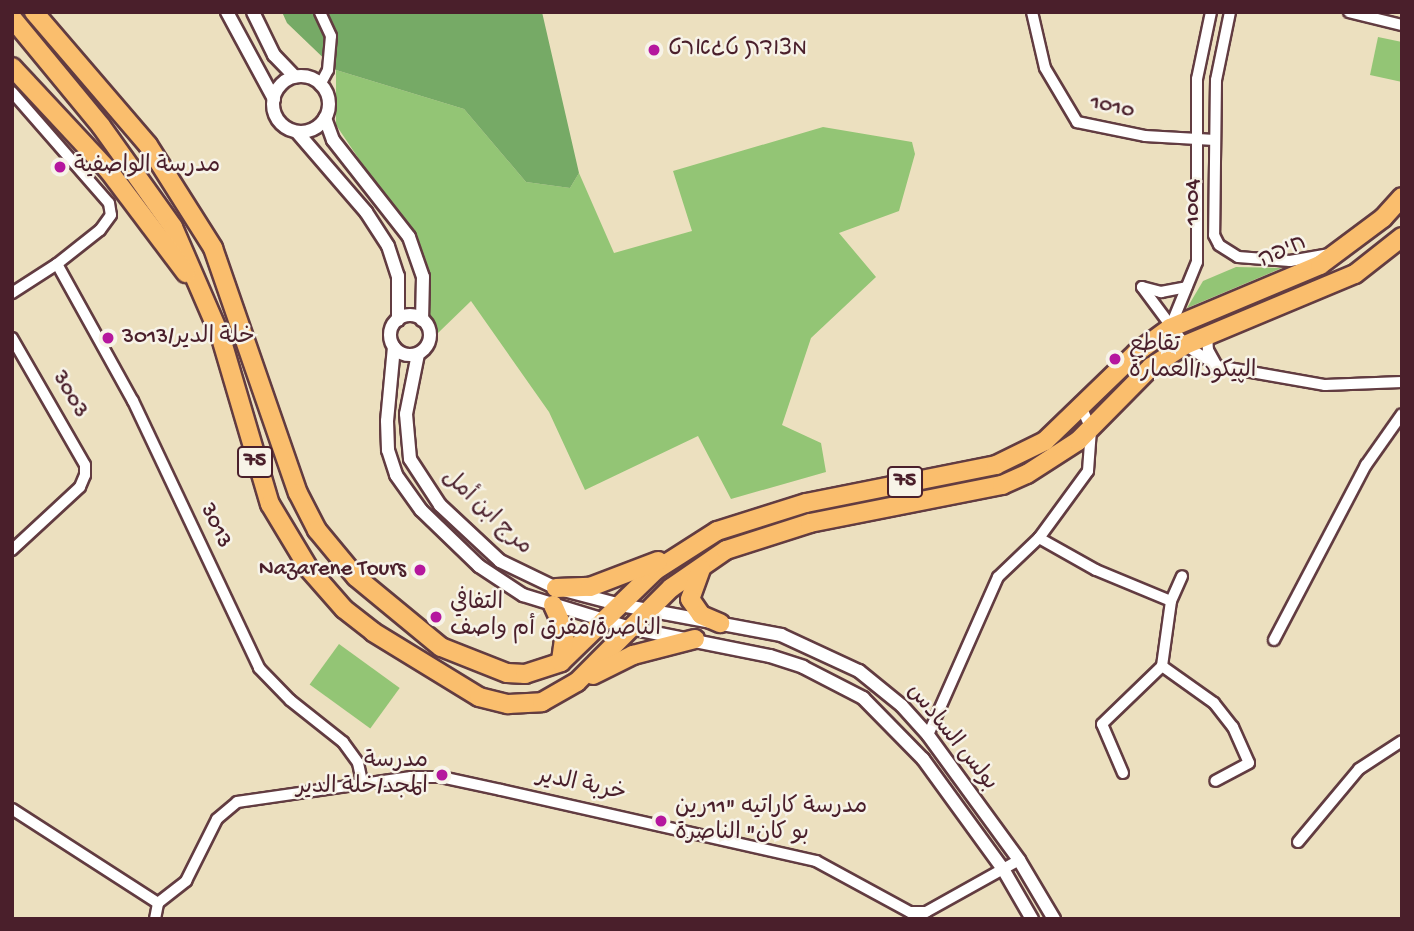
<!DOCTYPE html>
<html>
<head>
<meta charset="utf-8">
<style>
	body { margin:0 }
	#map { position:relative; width:1414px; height:931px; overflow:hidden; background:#ece0bf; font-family:"Gochi Hand","Playpen Sans Arabic","Playpen Sans Hebrew",sans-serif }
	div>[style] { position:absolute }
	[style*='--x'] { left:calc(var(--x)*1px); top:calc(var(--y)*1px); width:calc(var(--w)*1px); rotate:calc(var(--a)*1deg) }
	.green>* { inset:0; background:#93c575; transform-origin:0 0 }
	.forest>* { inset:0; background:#76aa66 }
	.roads { filter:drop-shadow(2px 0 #623c41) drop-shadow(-2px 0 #623c41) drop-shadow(0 2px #623c41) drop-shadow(0 -2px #623c41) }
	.minor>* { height:10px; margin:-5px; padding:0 5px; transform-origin:5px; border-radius:5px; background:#fff }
	.tertiary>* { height:12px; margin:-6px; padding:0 6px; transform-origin:6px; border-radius:6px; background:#fff }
	.tertiary>.ring { margin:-6px; padding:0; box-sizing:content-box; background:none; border:12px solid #fff; border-radius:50% }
	.trunk>* { height:18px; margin:-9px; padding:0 9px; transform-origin:9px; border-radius:9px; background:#fabe6d }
	.dots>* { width:19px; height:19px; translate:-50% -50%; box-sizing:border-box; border:4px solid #f7f3e8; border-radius:50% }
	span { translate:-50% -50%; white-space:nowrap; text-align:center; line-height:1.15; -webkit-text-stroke:5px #f7f3e8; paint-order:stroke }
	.shield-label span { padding:2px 5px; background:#f7f3e8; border:2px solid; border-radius:5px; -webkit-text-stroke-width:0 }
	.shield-label { font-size:21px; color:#4a1f2b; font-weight:700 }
	.poi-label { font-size:23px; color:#4a1f2b }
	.left { translate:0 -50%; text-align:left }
	.right { translate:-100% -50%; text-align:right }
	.street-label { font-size:23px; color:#4a1f2b }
	.frame { position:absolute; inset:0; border:14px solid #4a1f2b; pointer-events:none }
</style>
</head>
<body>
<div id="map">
	<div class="green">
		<div style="clip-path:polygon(1378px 37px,1402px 42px,1402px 82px,1370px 75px)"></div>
		<div style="clip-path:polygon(336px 70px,464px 109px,526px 182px,570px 188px,579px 173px,614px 253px,692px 231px,673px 171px,823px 127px,912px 142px,915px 154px,899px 211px,839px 233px,876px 277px,811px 338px,782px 425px,821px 443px,826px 472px,731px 499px,698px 436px,585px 490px,549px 412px,471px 301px,438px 333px,424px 316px,417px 245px,336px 125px)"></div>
		<div style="clip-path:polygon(1236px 267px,1282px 268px,1187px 308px,1203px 281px)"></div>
		<div style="left:339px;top:644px;width:75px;height:50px;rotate:36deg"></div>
	</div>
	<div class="forest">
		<div style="clip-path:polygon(282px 12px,542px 12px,579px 173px,570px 188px,526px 182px,464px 109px,336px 70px,287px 23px)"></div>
	</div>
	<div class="roads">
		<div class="minor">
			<div style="--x:1032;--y:12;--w:57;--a:76.9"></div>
			<div style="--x:1045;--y:68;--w:63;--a:59.3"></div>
			<div style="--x:1077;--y:122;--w:69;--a:11.6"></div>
			<div style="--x:1145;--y:136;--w:70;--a:3.3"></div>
			<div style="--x:1230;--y:12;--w:69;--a:101.6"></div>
			<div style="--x:1216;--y:80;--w:155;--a:90.7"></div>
			<div style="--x:1214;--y:235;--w:11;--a:63"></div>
			<div style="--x:1219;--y:245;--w:22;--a:32"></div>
			<div style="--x:1238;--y:257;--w:52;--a:4.4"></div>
			<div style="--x:1290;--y:261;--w:39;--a:-10"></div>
			<div style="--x:1349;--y:12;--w:55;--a:13.8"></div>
			<div style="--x:320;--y:85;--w:17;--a:-62"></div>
			<div style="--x:328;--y:70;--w:34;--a:-85"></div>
			<div style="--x:331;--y:36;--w:26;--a:-115"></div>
			<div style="--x:12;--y:92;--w:147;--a:48.9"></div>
			<div style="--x:109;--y:203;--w:12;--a:81"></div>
			<div style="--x:111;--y:215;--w:19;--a:126"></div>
			<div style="--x:100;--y:230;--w:55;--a:141.7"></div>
			<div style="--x:57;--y:264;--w:54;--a:147.2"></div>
			<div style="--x:57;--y:264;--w:157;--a:61"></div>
			<div style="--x:133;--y:401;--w:295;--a:64.7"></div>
			<div style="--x:259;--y:668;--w:45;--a:45.9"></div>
			<div style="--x:290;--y:700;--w:68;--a:38.4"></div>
			<div style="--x:343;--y:742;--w:26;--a:54"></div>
			<div style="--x:358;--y:763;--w:19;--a:78"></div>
			<div style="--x:1142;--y:287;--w:72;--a:53.4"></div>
			<div style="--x:1185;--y:345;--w:38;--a:33"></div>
			<div style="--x:1217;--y:366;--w:110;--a:10"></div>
			<div style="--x:1325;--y:385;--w:77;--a:-2.2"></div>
			<div style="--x:1142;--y:287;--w:20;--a:15"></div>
			<div style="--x:1161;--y:292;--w:26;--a:-11"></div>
			<div style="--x:1170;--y:328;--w:71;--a:-67.8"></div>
			<div style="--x:1197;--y:262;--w:183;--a:-90"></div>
			<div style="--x:1197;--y:79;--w:68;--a:-78.2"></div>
			<div style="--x:1207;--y:333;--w:17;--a:87"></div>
			<div style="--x:1208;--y:350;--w:18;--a:61"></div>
			<div style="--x:12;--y:338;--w:146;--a:60.1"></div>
			<div style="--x:85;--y:465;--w:10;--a:90"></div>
			<div style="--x:85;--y:475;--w:13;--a:113"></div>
			<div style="--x:80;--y:487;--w:93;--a:137.2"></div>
			<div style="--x:1039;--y:538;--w:65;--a:29.3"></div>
			<div style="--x:1096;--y:570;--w:81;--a:22.5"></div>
			<div style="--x:1274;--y:640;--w:198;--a:-62.3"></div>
			<div style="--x:1366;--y:465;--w:62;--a:-54.8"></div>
			<div style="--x:1162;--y:666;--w:64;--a:35.4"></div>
			<div style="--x:1214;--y:703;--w:31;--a:52"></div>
			<div style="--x:1233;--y:727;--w:39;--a:66"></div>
			<div style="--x:1249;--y:763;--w:38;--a:152"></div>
			<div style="--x:928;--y:735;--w:173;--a:-66.1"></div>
			<div style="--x:998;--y:577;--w:57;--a:-43.6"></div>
			<div style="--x:1039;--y:538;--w:83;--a:-53.8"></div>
			<div style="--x:1088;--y:471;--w:42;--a:-85.9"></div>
			<div style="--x:1091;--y:429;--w:22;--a:-114"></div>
			<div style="--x:1123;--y:773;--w:53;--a:-113.2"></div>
			<div style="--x:1102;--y:724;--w:83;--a:-44"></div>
			<div style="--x:1162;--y:666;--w:66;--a:-82.1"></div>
			<div style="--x:1171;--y:601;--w:27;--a:-66"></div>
			<div style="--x:12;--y:809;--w:174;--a:32.8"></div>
			<div style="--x:1298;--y:842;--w:95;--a:-50.1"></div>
			<div style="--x:1359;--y:769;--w:51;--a:-33.1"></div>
			<div style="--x:158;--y:903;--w:36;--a:-38"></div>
			<div style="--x:186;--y:881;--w:69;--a:-63.4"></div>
			<div style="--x:217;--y:819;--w:26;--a:-40"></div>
			<div style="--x:237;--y:802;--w:176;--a:-8.2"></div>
			<div style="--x:411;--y:777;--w:30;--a:0"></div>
			<div style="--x:441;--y:777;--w:61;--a:12.2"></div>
			<div style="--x:501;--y:790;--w:323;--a:12.7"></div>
			<div style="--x:816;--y:861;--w:107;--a:28.5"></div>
			<div style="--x:910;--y:912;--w:16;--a:0"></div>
			<div style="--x:926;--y:912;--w:107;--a:-29.2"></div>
			<div style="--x:155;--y:919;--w:16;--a:-79"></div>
		</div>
		<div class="tertiary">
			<div style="--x:227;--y:12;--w:99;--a:61.6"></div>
			<div style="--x:253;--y:12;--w:48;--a:64"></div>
			<div style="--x:274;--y:55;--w:30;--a:46"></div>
			<div class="ring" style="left:273px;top:76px;width:44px;height:44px"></div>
			<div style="--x:325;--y:118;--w:23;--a:70"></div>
			<div style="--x:333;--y:140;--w:123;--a:51.9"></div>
			<div style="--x:409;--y:237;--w:42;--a:70.7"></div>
			<div style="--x:423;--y:277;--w:43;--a:91.3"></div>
			<div style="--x:297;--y:132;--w:106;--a:49.2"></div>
			<div style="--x:366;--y:212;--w:40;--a:57.1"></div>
			<div style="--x:388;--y:246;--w:32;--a:72"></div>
			<div style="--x:398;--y:276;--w:44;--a:90"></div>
			<div class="ring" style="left:390px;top:315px;width:28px;height:28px"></div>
			<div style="--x:394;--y:347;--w:74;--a:95.4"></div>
			<div style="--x:387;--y:421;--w:29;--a:88"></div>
			<div style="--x:388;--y:450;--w:26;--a:72"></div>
			<div style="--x:396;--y:475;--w:43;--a:54.5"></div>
			<div style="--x:421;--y:510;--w:81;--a:44"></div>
			<div style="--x:479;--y:566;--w:53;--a:33.4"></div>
			<div style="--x:523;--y:595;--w:112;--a:17.1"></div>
			<div style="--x:630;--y:628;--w:143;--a:11.3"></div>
			<div style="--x:770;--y:656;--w:35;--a:18"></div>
			<div style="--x:803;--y:667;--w:68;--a:27.3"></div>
			<div style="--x:863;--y:698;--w:86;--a:45.5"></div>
			<div style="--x:923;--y:759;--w:136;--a:54"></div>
			<div style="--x:1003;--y:869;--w:58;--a:59.9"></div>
			<div style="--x:418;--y:354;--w:61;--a:101.3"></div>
			<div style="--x:406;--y:414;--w:45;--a:84.9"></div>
			<div style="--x:410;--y:459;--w:55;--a:56.9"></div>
			<div style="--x:440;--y:505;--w:82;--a:43"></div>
			<div style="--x:500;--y:561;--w:62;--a:25.7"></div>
			<div style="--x:556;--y:588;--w:67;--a:14.7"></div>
			<div style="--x:621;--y:605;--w:163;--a:10.6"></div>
			<div style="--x:781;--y:635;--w:86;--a:24.8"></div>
			<div style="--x:859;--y:671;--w:55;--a:39.1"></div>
			<div style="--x:902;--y:706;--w:39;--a:48"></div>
			<div style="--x:928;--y:735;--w:155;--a:53.9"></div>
			<div style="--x:1019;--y:860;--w:69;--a:59.3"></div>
		</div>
		<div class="trunk">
			<div style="--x:34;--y:12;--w:175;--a:49.4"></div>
			<div style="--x:148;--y:145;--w:122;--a:57.7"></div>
			<div style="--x:213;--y:248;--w:259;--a:70.9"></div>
			<div style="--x:298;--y:493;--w:42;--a:62.8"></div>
			<div style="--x:317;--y:530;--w:61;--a:50.3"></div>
			<div style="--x:356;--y:577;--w:110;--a:39.5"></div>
			<div style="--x:441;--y:647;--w:71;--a:21.5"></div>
			<div style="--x:507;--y:673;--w:18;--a:3"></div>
			<div style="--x:525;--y:674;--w:38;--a:-18"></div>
			<div style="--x:561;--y:662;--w:132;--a:-44.1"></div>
			<div style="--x:656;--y:570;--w:72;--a:-32.6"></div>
			<div style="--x:717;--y:531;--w:93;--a:-17.5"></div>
			<div style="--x:806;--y:503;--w:194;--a:-11.3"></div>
			<div style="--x:996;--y:465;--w:55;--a:-26.1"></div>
			<div style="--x:1045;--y:441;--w:127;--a:-44"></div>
			<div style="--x:1136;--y:353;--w:42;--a:-36.3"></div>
			<div style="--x:1170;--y:328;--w:163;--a:-22.8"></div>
			<div style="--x:1320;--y:265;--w:79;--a:-36.7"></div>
			<div style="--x:1383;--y:218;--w:28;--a:-48"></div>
			<div style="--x:12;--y:18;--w:140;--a:50.5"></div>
			<div style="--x:101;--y:126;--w:124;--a:54.5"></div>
			<div style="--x:173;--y:227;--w:121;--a:66.6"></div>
			<div style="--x:221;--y:338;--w:173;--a:73.6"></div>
			<div style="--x:270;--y:504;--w:76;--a:59"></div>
			<div style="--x:309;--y:569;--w:53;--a:48.8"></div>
			<div style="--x:344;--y:609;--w:37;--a:38"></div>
			<div style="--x:373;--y:632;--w:124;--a:31.5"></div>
			<div style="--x:479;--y:697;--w:30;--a:14"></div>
			<div style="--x:508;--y:704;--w:34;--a:-3"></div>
			<div style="--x:542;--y:702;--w:40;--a:-29.7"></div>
			<div style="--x:577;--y:682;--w:133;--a:-45"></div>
			<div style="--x:671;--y:588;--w:67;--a:-34.6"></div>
			<div style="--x:726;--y:550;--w:88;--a:-17.8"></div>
			<div style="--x:810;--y:523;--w:196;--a:-11.2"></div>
			<div style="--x:1002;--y:485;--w:27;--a:-24"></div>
			<div style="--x:1027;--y:474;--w:61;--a:-32.9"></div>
			<div style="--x:1078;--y:441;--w:104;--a:-45.4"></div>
			<div style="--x:1151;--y:367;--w:40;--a:-32.9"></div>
			<div style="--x:1185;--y:345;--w:184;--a:-22.7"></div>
			<div style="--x:1355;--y:274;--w:60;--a:-38.2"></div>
			<div style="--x:12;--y:67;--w:142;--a:47"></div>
			<div style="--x:109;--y:171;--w:128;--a:53"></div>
			<div style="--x:701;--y:569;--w:32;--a:110"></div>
			<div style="--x:690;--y:599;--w:19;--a:55"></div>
			<div style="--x:701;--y:615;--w:21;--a:23"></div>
			<div style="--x:556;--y:588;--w:34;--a:-2"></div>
			<div style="--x:590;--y:587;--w:73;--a:-20.9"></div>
			<div style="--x:553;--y:605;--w:30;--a:66"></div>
			<div style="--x:565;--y:632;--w:30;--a:98"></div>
			<div style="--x:593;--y:675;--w:45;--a:-26.6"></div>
			<div style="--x:633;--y:655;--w:64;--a:-14.5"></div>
		</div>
	</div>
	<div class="dots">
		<div style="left:654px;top:50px;background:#b5179e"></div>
		<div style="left:60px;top:167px;background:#b5179e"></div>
		<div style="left:108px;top:338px;background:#b5179e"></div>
		<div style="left:1115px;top:359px;background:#b5179e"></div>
		<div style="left:420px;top:570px;background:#b5179e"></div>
		<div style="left:436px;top:617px;background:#b5179e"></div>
		<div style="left:442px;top:775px;background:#b5179e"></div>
		<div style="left:661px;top:821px;background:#b5179e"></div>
	</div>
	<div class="shield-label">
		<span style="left:255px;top:462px">75</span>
		<span style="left:905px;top:482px">75</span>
	</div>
	<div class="poi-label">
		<span class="left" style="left:668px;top:50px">מצודת טגארט</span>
		<span class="left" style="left:74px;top:167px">مدرسة الواصفية</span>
		<span class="left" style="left:122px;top:338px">خلة الدير/3013</span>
		<span class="left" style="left:1129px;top:359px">تقاطع<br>الپيكود/العمارة</span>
		<span class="right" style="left:406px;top:570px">Nazarene Tours</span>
		<span class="left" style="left:450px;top:617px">التفافي<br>الناصرة/مفرق أم واصف</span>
		<span class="right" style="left:428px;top:775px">مدرسة<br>المجد/خلة الدير</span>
		<span class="left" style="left:675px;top:821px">مدرسة كاراتيه "11رين<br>بو كان" الناصرة</span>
	</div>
	<div class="street-label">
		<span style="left:1112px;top:108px;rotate:13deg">1010</span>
		<span style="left:1194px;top:202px;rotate:-90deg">1004</span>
		<span style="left:1283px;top:253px;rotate:-24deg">חיפה</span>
		<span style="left:69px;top:395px;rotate:60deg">3003</span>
		<span style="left:486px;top:513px;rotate:43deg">مرج ابن أمل</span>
		<span style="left:215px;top:526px;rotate:65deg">3013</span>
		<span style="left:951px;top:738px;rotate:51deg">بولس السادس</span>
		<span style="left:581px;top:786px;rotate:12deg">خربة الدير</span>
	</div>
	<div class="frame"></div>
</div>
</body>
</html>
